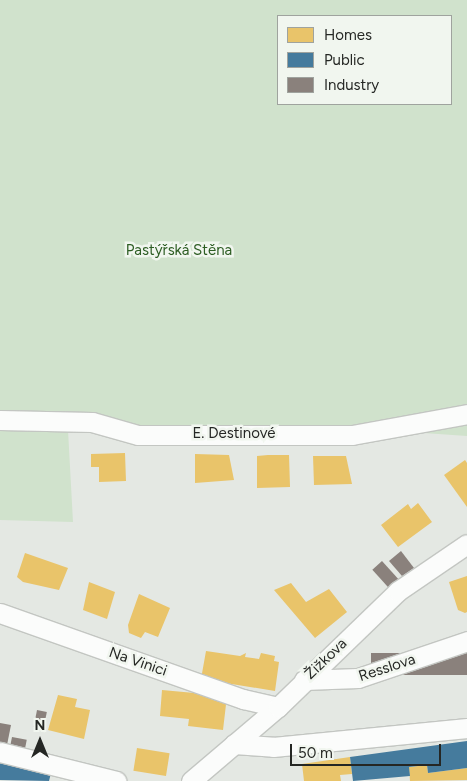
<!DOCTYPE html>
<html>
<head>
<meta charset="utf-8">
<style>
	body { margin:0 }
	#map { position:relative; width:467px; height:781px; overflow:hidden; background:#e4e8e3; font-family:Figtree,sans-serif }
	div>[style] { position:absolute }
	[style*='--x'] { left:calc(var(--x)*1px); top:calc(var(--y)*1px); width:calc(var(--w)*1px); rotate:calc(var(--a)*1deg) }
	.green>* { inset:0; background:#d0e2cc }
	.homes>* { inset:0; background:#e9c46a; transform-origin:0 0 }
	.public>* { inset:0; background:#457b9d }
	.industry>* { inset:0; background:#8a817c; transform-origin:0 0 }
	.roads { filter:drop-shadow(1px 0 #c3c6c2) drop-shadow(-1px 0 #c3c6c2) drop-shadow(0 1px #c3c6c2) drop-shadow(0 -1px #c3c6c2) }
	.minor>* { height:19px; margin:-9.5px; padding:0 9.5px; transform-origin:9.5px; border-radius:9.5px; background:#fbfcfb }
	span { translate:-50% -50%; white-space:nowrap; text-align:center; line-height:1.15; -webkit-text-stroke:5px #f1f6ef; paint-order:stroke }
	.park-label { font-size:15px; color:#2d5d23 }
	.street-label { font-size:15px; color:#252724 }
	.legend { position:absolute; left:277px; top:15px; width:175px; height:90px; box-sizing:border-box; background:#f1f6ef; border:1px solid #9fa39e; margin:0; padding:6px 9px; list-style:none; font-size:15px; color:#252724 }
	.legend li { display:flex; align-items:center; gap:10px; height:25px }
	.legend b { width:25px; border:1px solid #9fa39e }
	.north { position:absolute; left:15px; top:716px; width:50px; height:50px; -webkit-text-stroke:4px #f1f6ef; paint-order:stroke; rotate:0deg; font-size:14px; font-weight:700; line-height:20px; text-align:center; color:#252724 }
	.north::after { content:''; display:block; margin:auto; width:18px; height:22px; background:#252724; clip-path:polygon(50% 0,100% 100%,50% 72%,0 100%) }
	.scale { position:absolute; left:290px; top:744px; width:151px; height:22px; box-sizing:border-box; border:2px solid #252724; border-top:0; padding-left:6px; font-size:15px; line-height:18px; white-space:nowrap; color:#252724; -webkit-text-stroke:4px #f1f6ef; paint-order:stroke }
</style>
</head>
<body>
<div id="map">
	<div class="green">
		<div style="clip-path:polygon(evenodd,0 0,467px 0,467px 436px,366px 429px,68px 430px,73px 522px,0 520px,0 0,278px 16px,451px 16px,451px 104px,278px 104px,278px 16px)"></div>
	</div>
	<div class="homes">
		<div style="clip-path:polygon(125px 453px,126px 481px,99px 482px,99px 467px,91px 467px,91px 454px)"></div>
		<div style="clip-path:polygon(195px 454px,229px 455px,234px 480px,195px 483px)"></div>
		<div style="clip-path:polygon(268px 455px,289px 455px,290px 487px,257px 488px,257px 456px)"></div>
		<div style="clip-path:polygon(313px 456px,346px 456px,352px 484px,314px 485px)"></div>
		<div style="clip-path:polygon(465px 460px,467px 463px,467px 507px,444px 475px)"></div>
		<div style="clip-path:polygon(418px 503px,432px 522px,398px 547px,381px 525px,408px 504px,411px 509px)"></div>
		<div style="clip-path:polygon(25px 553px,68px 568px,59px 590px,23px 582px,17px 577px)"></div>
		<div style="clip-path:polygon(467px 576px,467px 612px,465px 613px,458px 610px,449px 582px)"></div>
		<div style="clip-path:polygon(89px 582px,115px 592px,107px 619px,83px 610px)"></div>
		<div style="clip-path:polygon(291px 583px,306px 602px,329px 589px,347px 612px,315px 638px,274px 590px)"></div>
		<div style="clip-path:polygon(139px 594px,170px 608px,158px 637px,145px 632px,141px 638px,129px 633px,128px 625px)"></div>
		<div style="clip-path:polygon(206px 651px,240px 656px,246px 653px,245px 657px,259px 659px,261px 653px,275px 656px,274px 661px,279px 662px,275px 691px,201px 679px)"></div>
		<div style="clip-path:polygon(162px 690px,227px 696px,223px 730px,188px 726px,189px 719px,160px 716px)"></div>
		<div style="clip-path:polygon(58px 695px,77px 699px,75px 707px,90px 710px,84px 739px,48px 730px)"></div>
		<div style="left:137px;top:748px;width:33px;height:23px;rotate:9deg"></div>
		<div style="clip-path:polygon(350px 757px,352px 774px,340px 775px,341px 781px,304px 781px,302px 764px)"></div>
		<div style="clip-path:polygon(427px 765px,428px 773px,467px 768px,467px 780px,410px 781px,409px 767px)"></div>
	</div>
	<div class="public">
		<div style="clip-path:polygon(467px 741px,467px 768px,428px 773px,427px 765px,409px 767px,410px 776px,353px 781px,350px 757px)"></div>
		<div style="clip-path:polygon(0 762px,51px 773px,49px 781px,0 780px)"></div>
	</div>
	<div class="industry">
		<div style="clip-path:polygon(401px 551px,414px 568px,402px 576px,389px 561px)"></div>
		<div style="left:382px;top:561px;width:24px;height:13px;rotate:48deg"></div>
		<div style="left:467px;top:653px;width:22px;height:96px;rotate:90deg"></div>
		<div style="left:37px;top:710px;width:10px;height:17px;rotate:11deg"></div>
		<div style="clip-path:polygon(0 723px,11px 725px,7px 745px,0 744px)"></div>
		<div style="left:12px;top:737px;width:15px;height:9px;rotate:11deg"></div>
	</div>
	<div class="roads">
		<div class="minor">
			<div style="--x:0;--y:420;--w:92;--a:1.2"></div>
			<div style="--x:92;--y:422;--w:48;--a:15.8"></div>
			<div style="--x:138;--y:435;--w:214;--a:0"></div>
			<div style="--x:352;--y:435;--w:117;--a:-10.3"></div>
			<div style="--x:0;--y:613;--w:258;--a:19.5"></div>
			<div style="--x:243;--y:699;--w:36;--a:13"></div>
			<div style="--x:304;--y:680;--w:54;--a:-2.1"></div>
			<div style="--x:358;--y:678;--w:115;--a:-18.7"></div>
			<div style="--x:234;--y:744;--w:39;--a:4"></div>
			<div style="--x:273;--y:747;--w:195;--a:-5.6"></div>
			<div style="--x:0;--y:752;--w:120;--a:14"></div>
			<div style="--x:191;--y:781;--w:114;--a:-40.4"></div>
			<div style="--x:278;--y:707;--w:167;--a:-44"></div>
			<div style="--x:398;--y:591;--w:83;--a:-34.3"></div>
		</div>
	</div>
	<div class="park-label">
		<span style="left:179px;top:251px">Pastýřská Stěna</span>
	</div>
	<div class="street-label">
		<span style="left:234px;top:434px">E. Destinové</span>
		<span style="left:326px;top:659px;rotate:-44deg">Žižkova</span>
		<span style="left:138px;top:662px;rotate:19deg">Na Vinici</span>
		<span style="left:387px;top:668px;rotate:-18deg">Resslova</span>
	</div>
	<ul class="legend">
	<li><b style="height:14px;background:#e9c46a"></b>Homes</li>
	<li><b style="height:14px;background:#457b9d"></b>Public</li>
	<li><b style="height:14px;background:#8a817c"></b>Industry</li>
	</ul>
	<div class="north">N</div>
	<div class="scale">50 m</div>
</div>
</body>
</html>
